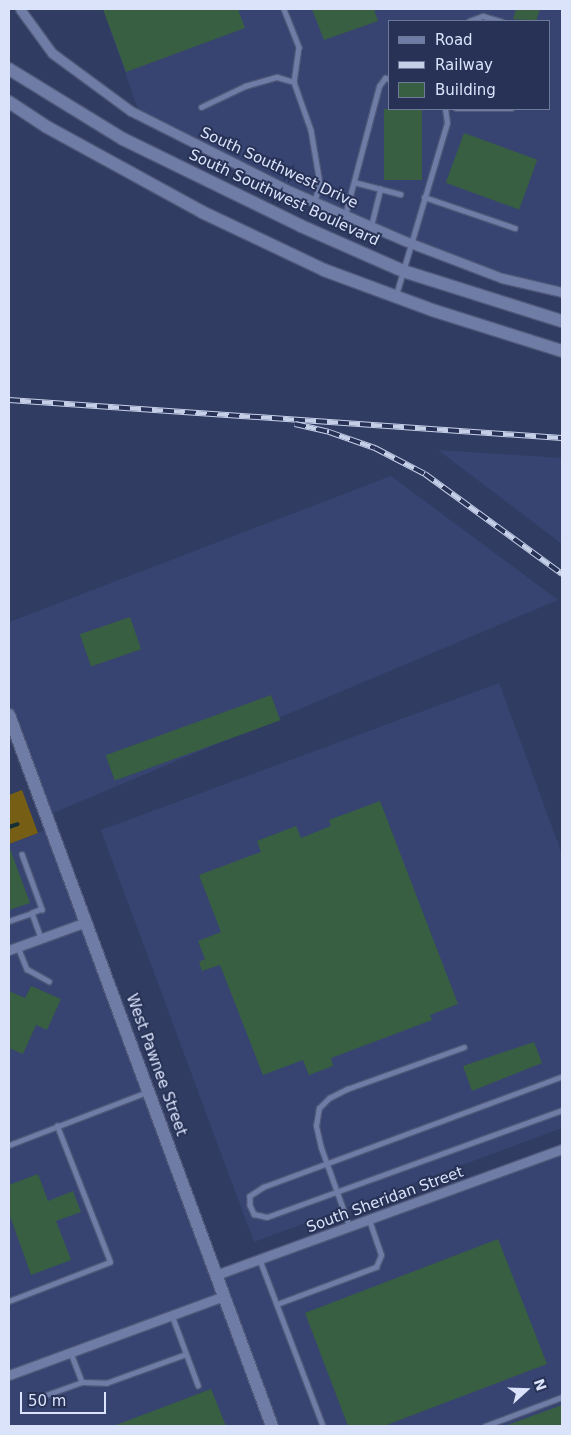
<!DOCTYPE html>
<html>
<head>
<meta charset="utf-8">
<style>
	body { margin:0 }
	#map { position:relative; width:571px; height:1435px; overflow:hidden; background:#313c62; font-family:"DejaVu Sans",sans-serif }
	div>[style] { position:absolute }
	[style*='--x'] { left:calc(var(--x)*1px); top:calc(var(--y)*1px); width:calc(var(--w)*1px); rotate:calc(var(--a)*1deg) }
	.built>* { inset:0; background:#374471 }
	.green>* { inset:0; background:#765f15 }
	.stream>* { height:4px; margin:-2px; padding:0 2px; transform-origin:2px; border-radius:2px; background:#162f34 }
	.building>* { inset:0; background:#385f41; transform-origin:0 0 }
	.roads { filter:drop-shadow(1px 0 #4f5878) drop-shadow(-1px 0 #4f5878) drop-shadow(0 1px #4f5878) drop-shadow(0 -1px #4f5878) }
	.lane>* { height:4.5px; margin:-2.25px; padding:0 2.25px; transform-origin:2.25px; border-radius:2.25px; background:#6e7ca6 }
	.street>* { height:9px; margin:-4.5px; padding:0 4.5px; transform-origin:4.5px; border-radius:4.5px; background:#6e7ca6 }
	.secondary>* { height:12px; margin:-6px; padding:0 6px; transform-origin:6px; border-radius:6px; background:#6e7ca6 }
	.rail>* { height:5.5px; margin-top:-2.75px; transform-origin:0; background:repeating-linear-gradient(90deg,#273256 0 11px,#c6cfe8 0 22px); box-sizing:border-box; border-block:1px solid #c6cfe8 }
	span { translate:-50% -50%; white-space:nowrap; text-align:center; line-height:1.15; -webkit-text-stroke:4px #273256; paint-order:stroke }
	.street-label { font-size:15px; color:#dbe3fb }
	.frame { position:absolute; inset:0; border:10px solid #dbe3fb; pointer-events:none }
	.legend { position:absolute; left:388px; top:20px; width:162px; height:90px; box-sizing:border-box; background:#273256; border:1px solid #6f7998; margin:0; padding:6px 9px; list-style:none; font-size:15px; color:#dbe3fb }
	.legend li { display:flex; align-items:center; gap:10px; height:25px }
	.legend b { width:25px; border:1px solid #6f7998 }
	.north { position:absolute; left:501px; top:1365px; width:50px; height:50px; -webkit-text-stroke:4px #273256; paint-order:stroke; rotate:70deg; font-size:14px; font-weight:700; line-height:20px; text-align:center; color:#dbe3fb }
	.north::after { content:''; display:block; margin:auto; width:18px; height:22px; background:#dbe3fb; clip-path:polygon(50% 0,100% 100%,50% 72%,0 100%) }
	.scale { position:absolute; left:20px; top:1392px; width:86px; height:22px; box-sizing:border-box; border:2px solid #dbe3fb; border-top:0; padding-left:6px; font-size:15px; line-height:18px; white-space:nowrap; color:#dbe3fb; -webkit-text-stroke:4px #273256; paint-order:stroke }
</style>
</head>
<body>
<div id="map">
	<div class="built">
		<div style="clip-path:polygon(evenodd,103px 9px,562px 9px,562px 292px,502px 278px,411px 243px,140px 115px,103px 9px,390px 21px,550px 21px,550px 109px,390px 109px,390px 21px)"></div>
		<div style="clip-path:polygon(438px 450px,562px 458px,562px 544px)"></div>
		<div style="clip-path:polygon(391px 476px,558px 600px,46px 816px,9px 715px,9px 622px)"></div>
		<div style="clip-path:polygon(499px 683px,562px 854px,562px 1128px,254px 1242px,101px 830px)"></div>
		<div style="clip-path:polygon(51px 828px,216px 1275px,562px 1153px,562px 1426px,9px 1426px,9px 844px)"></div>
	</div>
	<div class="green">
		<div style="clip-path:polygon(22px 790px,38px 833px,9px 844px,9px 795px)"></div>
	</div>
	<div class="stream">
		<div style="--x:9;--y:827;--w:9;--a:-18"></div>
	</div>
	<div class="building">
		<div style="clip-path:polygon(103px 9px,238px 9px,245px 28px,126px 72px)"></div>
		<div style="clip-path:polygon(312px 9px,374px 9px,378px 21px,324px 40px)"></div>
		<div style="clip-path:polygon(516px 9px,540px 9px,536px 21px,513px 19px)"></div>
		<div style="left:384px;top:109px;width:38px;height:71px"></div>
		<div style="left:464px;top:133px;width:78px;height:53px;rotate:20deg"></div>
		<div style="left:130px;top:617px;width:34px;height:53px;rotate:71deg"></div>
		<div style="left:271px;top:695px;width:27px;height:176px;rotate:70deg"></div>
		<div style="clip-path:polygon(380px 801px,458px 1004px,430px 1015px,432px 1020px,331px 1058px,333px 1066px,309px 1075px,303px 1060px,263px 1075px,220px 965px,202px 971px,199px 962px,205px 959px,198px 941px,221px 932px,199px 875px,261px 852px,257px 841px,296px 826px,301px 838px,331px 826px,329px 820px)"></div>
		<div style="clip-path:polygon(9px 846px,30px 903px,9px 910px)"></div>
		<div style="clip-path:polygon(31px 986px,61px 999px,47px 1030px,36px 1025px,23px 1054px,9px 1048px,9px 991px,25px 998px)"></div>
		<div style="clip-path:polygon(534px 1042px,542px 1063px,472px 1091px,463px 1066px)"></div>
		<div style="clip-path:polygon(38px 1174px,48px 1201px,73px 1191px,81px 1212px,56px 1221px,71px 1260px,31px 1275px,9px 1213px,9px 1185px)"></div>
		<div style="clip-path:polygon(498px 1239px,547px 1364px,384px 1426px,348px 1426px,305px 1313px)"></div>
		<div style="clip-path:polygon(211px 1389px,226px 1426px,116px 1426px,116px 1425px)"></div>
		<div style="clip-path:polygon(562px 1405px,562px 1426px,507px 1426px,507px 1425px)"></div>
	</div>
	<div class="roads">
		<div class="lane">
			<div style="--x:284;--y:9;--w:41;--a:68.5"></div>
			<div style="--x:299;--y:47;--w:35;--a:98"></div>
			<div style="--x:469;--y:21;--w:15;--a:-20"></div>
			<div style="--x:483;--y:16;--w:19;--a:16"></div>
			<div style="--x:201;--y:107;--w:49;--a:-25.5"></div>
			<div style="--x:245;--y:86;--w:33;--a:-16"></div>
			<div style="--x:277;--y:77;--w:18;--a:16"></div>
			<div style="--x:294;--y:82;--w:51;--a:70.5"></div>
			<div style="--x:311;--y:130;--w:54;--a:80.4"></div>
			<div style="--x:320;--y:183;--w:20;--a:105"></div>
			<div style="--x:456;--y:109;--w:56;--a:0"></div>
			<div style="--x:354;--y:182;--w:48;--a:14.6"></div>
			<div style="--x:424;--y:197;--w:96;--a:18.8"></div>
			<div style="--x:345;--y:215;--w:133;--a:-75.2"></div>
			<div style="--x:379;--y:86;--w:10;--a:-53"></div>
			<div style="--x:385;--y:78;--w:5;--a:11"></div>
			<div style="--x:371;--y:226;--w:38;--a:-76"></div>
			<div style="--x:396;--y:295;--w:179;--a:-73.5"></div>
			<div style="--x:447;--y:123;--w:14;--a:-98"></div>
			<div style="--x:22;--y:854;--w:59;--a:70"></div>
			<div style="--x:42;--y:909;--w:11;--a:158"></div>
			<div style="--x:9;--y:921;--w:24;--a:-19"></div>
			<div style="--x:32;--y:913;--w:27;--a:70"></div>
			<div style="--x:18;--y:947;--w:24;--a:68"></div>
			<div style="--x:27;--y:969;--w:25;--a:29"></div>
			<div style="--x:562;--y:1077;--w:318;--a:159.7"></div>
			<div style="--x:264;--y:1187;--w:17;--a:147"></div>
			<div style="--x:250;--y:1196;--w:9;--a:90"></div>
			<div style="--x:250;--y:1205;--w:10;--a:66"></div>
			<div style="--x:254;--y:1214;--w:13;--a:13"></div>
			<div style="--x:267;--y:1217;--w:314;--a:-19.9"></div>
			<div style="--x:9;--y:1145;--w:148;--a:-21"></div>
			<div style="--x:349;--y:1226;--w:83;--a:-109.7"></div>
			<div style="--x:321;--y:1148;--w:23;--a:-103"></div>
			<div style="--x:316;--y:1126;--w:18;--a:-81"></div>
			<div style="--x:319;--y:1108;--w:14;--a:-45"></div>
			<div style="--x:329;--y:1098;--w:20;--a:-27"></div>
			<div style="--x:347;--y:1089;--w:124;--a:-19.7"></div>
			<div style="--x:260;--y:1260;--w:178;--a:69.2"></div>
			<div style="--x:9;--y:1301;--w:108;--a:-21.1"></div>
			<div style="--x:110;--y:1262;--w:146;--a:-111.3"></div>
			<div style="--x:277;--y:1304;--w:106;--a:-20.5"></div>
			<div style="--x:376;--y:1267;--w:13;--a:-67"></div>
			<div style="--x:381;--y:1255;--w:36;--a:-109"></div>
			<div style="--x:172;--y:1315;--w:75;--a:69.6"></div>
			<div style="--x:71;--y:1353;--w:31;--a:69"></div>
			<div style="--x:82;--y:1382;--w:24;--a:2"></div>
			<div style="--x:106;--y:1383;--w:85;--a:-19.9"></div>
			<div style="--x:43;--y:1396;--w:41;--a:-19.7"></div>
			<div style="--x:485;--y:1426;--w:82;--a:-20.6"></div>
		</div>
		<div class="street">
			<div style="--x:20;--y:9;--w:54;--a:54"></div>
			<div style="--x:52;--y:53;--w:98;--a:36.3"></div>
			<div style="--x:131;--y:111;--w:178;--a:26.7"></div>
			<div style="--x:290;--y:191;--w:125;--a:23.5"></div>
			<div style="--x:405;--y:241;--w:104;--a:20.9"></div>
			<div style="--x:502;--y:278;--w:62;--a:13.1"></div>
			<div style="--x:9;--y:950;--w:82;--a:-20"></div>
			<div style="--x:216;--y:1275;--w:368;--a:-20"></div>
			<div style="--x:9;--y:1375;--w:229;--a:-20.2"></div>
		</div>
		<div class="secondary">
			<div style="--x:9;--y:69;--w:134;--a:31.6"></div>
			<div style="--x:123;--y:139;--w:198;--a:26"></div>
			<div style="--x:301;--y:226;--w:111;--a:23.8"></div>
			<div style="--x:403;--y:271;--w:167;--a:17.5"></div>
			<div style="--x:9;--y:102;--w:45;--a:33.3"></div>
			<div style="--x:47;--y:127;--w:177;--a:28.7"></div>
			<div style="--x:202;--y:212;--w:135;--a:25.4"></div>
			<div style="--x:324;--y:270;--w:115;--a:20.3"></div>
			<div style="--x:432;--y:310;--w:136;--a:17.5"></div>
			<div style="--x:9;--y:715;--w:758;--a:69.7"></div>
		</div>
	</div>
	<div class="rail">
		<div style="--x:9;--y:400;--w:554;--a:3.93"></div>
		<div style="--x:295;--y:424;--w:35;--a:13"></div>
		<div style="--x:329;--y:432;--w:49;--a:19.2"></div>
		<div style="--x:375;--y:448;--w:56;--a:27.5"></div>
		<div style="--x:425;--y:474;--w:170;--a:36.1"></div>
	</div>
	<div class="street-label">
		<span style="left:279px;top:168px;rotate:25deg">South Southwest Drive</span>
		<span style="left:284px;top:198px;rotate:25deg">South Southwest Boulevard</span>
		<span style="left:156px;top:1065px;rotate:70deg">West Pawnee Street</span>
		<span style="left:385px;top:1200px;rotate:-20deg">South Sheridan Street</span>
	</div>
	<div class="frame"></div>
	<ul class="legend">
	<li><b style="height:6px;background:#6e7ca6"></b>Road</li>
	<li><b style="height:6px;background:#c6cfe8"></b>Railway</li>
	<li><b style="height:14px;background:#385f41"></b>Building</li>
	</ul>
	<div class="north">N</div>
	<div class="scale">50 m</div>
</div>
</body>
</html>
